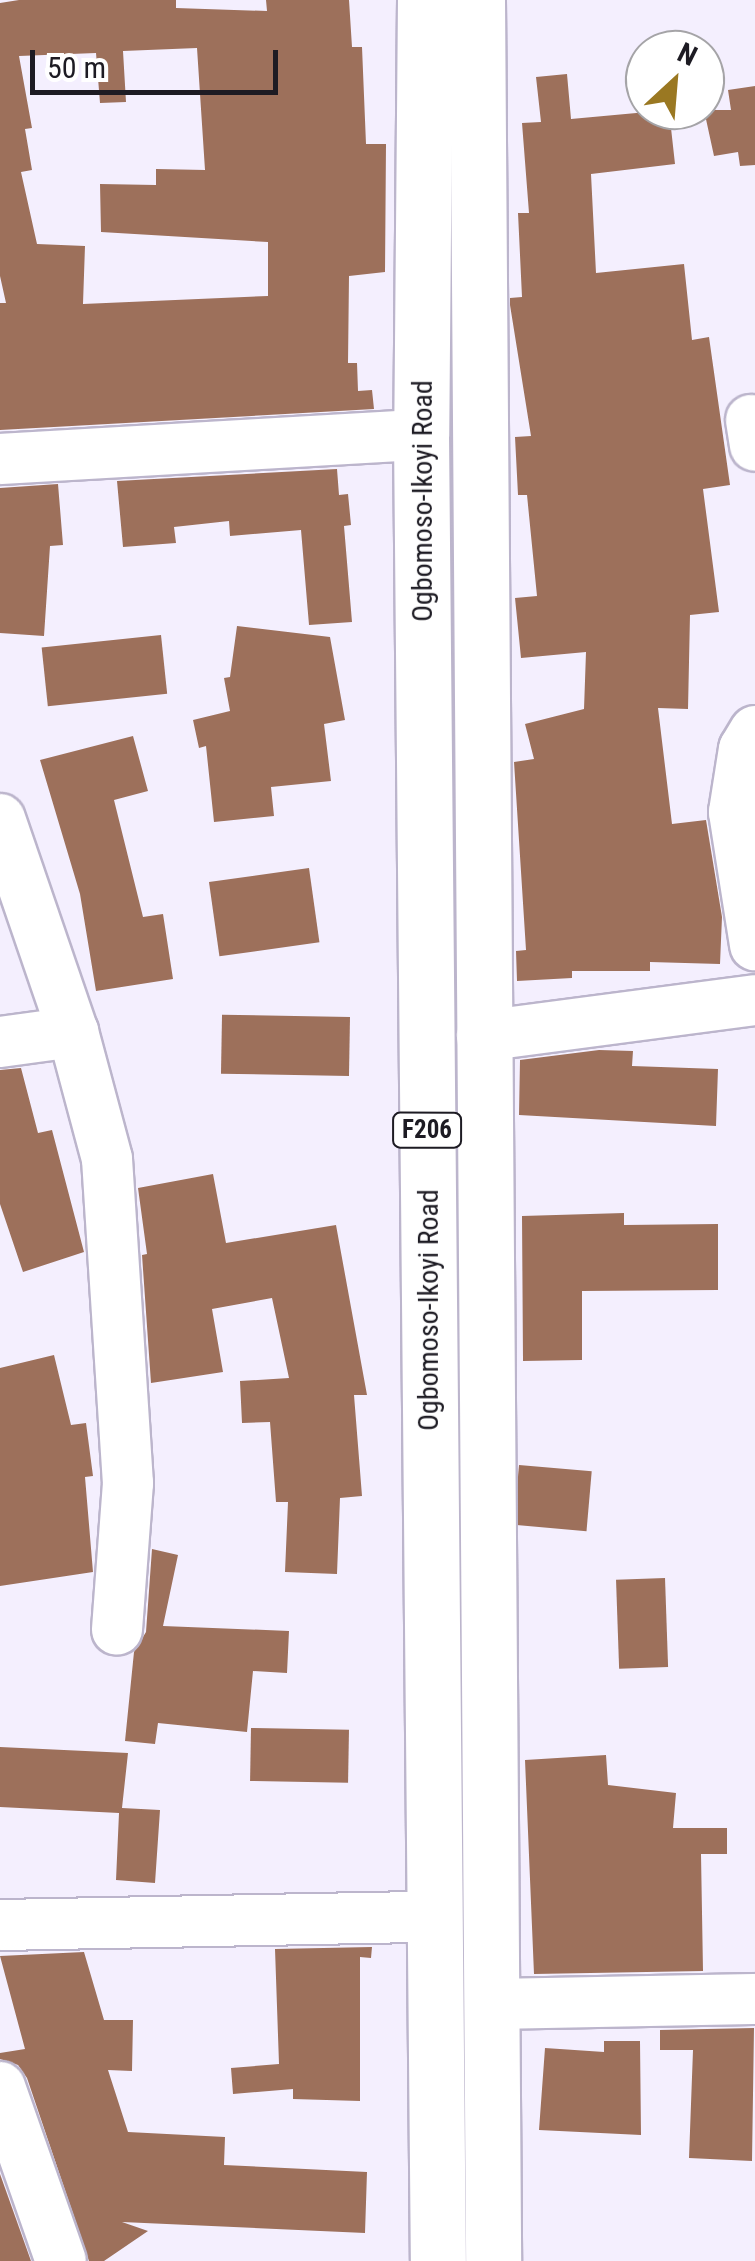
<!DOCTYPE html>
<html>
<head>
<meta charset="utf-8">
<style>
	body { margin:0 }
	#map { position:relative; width:755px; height:2261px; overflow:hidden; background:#f4effe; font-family:"Roboto Condensed",sans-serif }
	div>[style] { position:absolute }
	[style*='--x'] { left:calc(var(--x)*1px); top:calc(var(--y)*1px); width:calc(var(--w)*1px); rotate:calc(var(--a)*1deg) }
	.building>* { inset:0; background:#9d705b; transform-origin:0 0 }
	.roads { filter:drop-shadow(2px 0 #bcb5cc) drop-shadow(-2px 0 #bcb5cc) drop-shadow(0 2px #bcb5cc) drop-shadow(0 -2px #bcb5cc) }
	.minor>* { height:50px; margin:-25px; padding:0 25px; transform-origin:25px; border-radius:25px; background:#fff }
	.major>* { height:55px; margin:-27.5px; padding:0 27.5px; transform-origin:27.5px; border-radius:27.5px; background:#fff }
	span { translate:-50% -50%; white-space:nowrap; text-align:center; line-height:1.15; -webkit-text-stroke:10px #fff; paint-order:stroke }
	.shield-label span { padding:2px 8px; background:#fff; border:2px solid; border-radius:8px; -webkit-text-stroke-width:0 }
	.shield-label { font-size:25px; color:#1d1b23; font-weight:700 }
	.street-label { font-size:28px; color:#1d1b23 }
	.north { position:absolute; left:625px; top:30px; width:100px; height:100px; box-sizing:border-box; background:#fff; border:2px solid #a5a4a7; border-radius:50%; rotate:26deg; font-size:28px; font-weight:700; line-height:40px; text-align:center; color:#1d1b23 }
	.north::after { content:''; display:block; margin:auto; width:35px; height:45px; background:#9a7822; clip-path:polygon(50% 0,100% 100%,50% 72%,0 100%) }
	.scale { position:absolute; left:30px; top:50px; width:248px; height:45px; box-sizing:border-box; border:5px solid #1d1b23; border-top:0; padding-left:12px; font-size:30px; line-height:35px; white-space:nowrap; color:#1d1b23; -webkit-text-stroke:8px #fff; paint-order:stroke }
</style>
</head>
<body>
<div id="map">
	<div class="building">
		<div style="clip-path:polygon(evenodd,19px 0,176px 0,176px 8px,267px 11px,266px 0,349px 0,352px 47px,362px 47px,366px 144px,386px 144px,385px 272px,349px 276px,348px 363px,357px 363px,358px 391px,372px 390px,374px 409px,0 430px,0 303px,6px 303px,0 276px,0 3px,19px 0,197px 48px,205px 170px,156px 169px,156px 185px,100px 184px,101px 232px,268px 242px,268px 296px,83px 304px,85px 246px,37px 244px,21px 172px,32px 170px,25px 129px,32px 128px,19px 56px,96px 53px,100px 103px,126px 102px,123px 51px,197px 48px)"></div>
		<div style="clip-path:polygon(567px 74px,571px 119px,669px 110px,675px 164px,591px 174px,596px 273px,684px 264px,692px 340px,709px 337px,730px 485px,703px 489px,719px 612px,690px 615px,688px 709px,658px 708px,672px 824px,706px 820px,722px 917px,720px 964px,650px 962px,650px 971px,572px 971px,572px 978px,517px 981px,516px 951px,526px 950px,514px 762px,534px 759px,525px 724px,584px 709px,586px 652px,521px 658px,515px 598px,537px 596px,527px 495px,518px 495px,515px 437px,531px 436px,510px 305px,510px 298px,522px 297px,518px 213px,529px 213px,522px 123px,541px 122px,536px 77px)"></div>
		<div style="clip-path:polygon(755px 86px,755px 165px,740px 166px,738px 152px,714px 156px,704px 110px,731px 110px,728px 90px)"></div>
		<div style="clip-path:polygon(337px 469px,339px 495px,348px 494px,351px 525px,344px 526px,352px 622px,309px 625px,301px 530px,230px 536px,229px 521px,174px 527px,176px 543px,123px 547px,117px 481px)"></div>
		<div style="clip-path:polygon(58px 484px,63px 545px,50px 546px,44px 636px,0 633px,0 488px)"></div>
		<div style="clip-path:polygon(237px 626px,330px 637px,345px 720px,324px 724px,331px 781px,271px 787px,274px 816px,214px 822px,206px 746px,199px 748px,193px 720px,230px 711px,224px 678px,230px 677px)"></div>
		<div style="left:161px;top:635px;width:59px;height:120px;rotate:84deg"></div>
		<div style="clip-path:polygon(133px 736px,148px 791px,114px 800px,143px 917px,163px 914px,173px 979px,96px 991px,80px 894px,40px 760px)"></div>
		<div style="left:309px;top:868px;width:75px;height:101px;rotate:82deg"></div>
		<div style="left:350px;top:1017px;width:59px;height:128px;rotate:91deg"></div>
		<div style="clip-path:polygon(599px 1050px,633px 1051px,632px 1066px,718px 1069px,716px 1126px,519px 1115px,520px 1060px)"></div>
		<div style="clip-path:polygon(21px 1068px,38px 1133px,52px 1130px,84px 1252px,23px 1272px,0 1204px,0 1070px)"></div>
		<div style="clip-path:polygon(213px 1174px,226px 1243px,336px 1225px,367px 1395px,354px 1395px,362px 1496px,340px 1498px,337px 1574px,285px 1572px,288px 1502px,276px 1502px,270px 1422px,242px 1423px,240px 1381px,289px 1378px,272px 1298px,212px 1309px,223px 1372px,151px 1383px,142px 1255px,147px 1254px,138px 1188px)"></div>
		<div style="clip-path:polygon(624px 1213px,624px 1225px,718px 1224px,718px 1290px,582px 1291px,582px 1360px,523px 1361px,522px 1216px)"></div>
		<div style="clip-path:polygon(54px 1355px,71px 1425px,86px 1423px,93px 1476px,85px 1477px,93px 1572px,0 1586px,0 1368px)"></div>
		<div style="left:519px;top:1465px;width:73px;height:60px;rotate:5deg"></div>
		<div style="clip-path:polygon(152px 1549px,178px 1555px,163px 1626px,289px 1631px,287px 1673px,253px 1671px,247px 1732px,158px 1723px,155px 1744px,125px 1741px,134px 1652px,146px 1632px)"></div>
		<div style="left:665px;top:1578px;width:89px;height:49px;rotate:88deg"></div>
		<div style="left:251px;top:1728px;width:98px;height:53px;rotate:1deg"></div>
		<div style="clip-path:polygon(0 1747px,128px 1753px,122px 1808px,160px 1810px,155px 1883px,116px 1880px,119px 1813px,0 1807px)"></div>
		<div style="clip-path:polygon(606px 1755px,608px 1785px,676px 1793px,673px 1828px,727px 1828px,727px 1854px,701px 1854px,703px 1971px,534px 1974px,525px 1760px)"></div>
		<div style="clip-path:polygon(372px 1947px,371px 1958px,360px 1957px,360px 2101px,293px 2099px,293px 2089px,233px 2094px,231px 2068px,279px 2064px,275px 1949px)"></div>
		<div style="clip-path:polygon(84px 1952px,104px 2020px,133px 2020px,132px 2071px,108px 2070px,128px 2132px,225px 2137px,224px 2165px,367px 2172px,365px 2233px,122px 2222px,148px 2231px,104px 2261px,89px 2261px,27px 2078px,18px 2065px,0 2059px,0 2053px,25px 2049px,0 1956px)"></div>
		<div style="clip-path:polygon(754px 2028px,752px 2161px,689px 2158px,693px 2050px,660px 2050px,660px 2030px)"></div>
		<div style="clip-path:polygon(604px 2041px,640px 2041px,641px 2135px,539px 2130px,545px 2048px,604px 2052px)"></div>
		<div style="clip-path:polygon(0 2174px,31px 2261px,0 2261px)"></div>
	</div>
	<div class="roads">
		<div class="minor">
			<div style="--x:751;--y:420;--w:26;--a:81"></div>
			<div style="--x:0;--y:459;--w:422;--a:-3.3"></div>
			<div style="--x:755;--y:731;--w:21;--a:121"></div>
			<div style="--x:744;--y:749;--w:64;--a:99"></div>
			<div style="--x:734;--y:812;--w:135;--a:81"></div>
			<div style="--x:0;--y:819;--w:225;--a:71.1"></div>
			<div style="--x:73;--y:1032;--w:131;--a:75"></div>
			<div style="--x:107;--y:1159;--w:325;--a:86.3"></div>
			<div style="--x:128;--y:1483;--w:147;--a:94.3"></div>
			<div style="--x:482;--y:1036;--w:275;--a:-7.5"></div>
			<div style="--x:0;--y:1042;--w:74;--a:-7.8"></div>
			<div style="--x:0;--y:1925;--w:434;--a:-1.1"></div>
			<div style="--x:493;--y:2004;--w:262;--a:-1.1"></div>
			<div style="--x:0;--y:2087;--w:184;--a:70.7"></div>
		</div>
		<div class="major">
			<div style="--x:425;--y:0;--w:435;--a:90.5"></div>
			<div style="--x:421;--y:435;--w:1826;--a:89.47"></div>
			<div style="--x:477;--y:0;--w:2261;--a:89.59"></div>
		</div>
	</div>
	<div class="shield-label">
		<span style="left:427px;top:1130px">F206</span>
	</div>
	<div class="street-label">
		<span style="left:423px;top:501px;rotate:-90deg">Ogbomoso-Ikoyi Road</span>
		<span style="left:429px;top:1310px;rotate:-90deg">Ogbomoso-Ikoyi Road</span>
	</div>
	<div class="north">N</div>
	<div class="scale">50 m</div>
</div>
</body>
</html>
